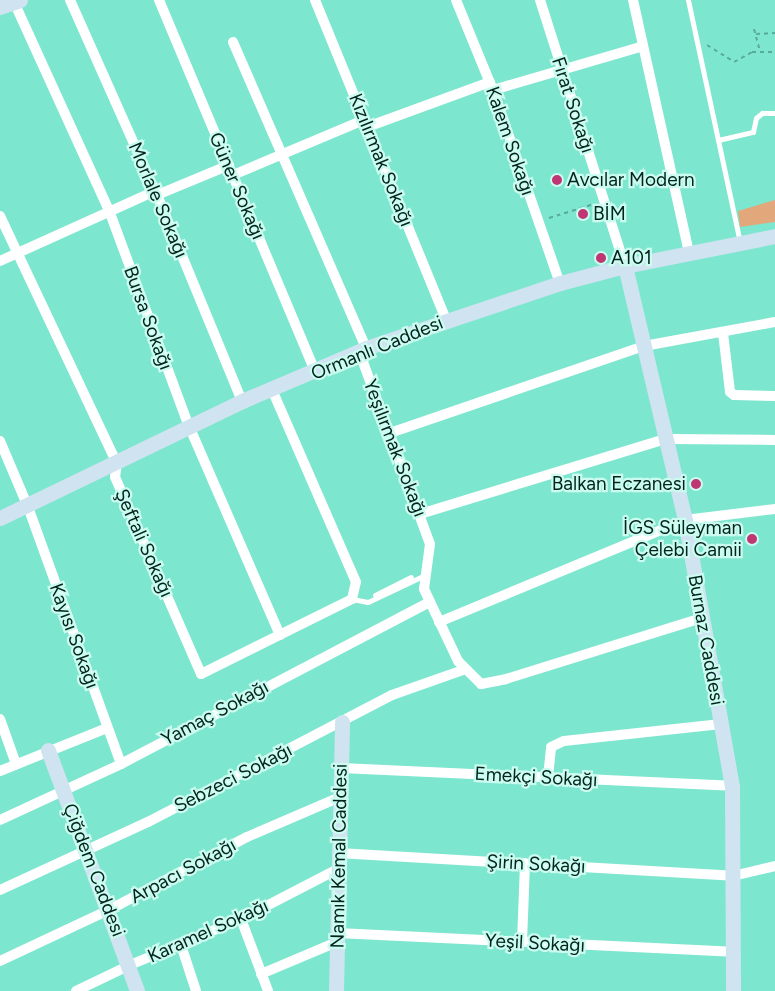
<!DOCTYPE html>
<html>
<head>
<meta charset="utf-8">
<style>
	body { margin:0 }
	#map { position:relative; width:775px; height:991px; overflow:hidden; background:#7de6cf; font-family:Figtree,sans-serif }
	div>[style] { position:absolute }
	[style*='--x'] { left:calc(var(--x)*1px); top:calc(var(--y)*1px); width:calc(var(--w)*1px); rotate:calc(var(--a)*1deg) }
	.green>* { inset:0; background:#e2a87b }
	.path>* { height:2px; margin-top:-1px; transform-origin:0; background:repeating-linear-gradient(90deg,#57ab99 0 4px,transparent 0 8px) }
	.lane>* { height:5px; margin:-2.5px; padding:0 2.5px; transform-origin:2.5px; border-radius:2.5px; background:#fff }
	.street>* { height:10px; margin:-5px; padding:0 5px; transform-origin:5px; border-radius:5px; background:#fff }
	.secondary>* { height:15px; margin:-7.5px; padding:0 7.5px; transform-origin:7.5px; border-radius:7.5px; background:#cfe3f1 }
	.dots>* { width:14px; height:14px; translate:-50% -50%; box-sizing:border-box; border:2px solid #ccfcf0; border-radius:50% }
	span { translate:-50% -50%; white-space:nowrap; text-align:center; line-height:1.15; -webkit-text-stroke:4.5px #ccfcf0; paint-order:stroke }
	.street-label { font-size:19px; color:#02241e }
	.poi-label { font-size:19px; color:#02241e }
	.left { translate:0 -50%; text-align:left }
	.right { translate:-100% -50%; text-align:right }
</style>
</head>
<body>
<div id="map">
	<div class="green">
		<div style="clip-path:polygon(775px 200px,775px 222px,740px 227px,738px 211px)"></div>
	</div>
	<div class="path">
		<div style="--x:754;--y:29;--w:23;--a:75"></div>
		<div style="--x:756;--y:34;--w:19;--a:-3"></div>
		<div style="--x:707;--y:45;--w:32;--a:32"></div>
		<div style="--x:734;--y:62;--w:21;--a:-29"></div>
		<div style="--x:752;--y:52;--w:23;--a:0"></div>
		<div style="--x:549;--y:218;--w:47;--a:-17.3"></div>
	</div>
	<div class="lane">
		<div style="--x:688;--y:0;--w:248;--a:77.9"></div>
		<div style="--x:718;--y:140;--w:36;--a:-13"></div>
		<div style="--x:753;--y:132;--w:14;--a:-78"></div>
		<div style="--x:756;--y:118;--w:8;--a:-40"></div>
		<div style="--x:762;--y:113;--w:13;--a:0"></div>
		<div style="--x:375;--y:595;--w:40;--a:-26.6"></div>
		<div style="--x:352;--y:599;--w:16;--a:11"></div>
		<div style="--x:368;--y:602;--w:63;--a:-25.3"></div>
	</div>
	<div class="street">
		<div style="--x:70;--y:0;--w:214;--a:66"></div>
		<div style="--x:157;--y:195;--w:223;--a:67.6"></div>
		<div style="--x:159;--y:0;--w:403;--a:67.2"></div>
		<div style="--x:315;--y:0;--w:346;--a:67.7"></div>
		<div style="--x:456;--y:0;--w:97;--a:67.7"></div>
		<div style="--x:493;--y:90;--w:204;--a:70.9"></div>
		<div style="--x:540;--y:0;--w:279;--a:72.3"></div>
		<div style="--x:633;--y:0;--w:259;--a:77.5"></div>
		<div style="--x:14;--y:2;--w:232;--a:65.5"></div>
		<div style="--x:110;--y:213;--w:227;--a:69.7"></div>
		<div style="--x:189;--y:426;--w:228;--a:66.5"></div>
		<div style="--x:233;--y:42;--w:334;--a:66.5"></div>
		<div style="--x:366;--y:348;--w:14;--a:102"></div>
		<div style="--x:363;--y:362;--w:194;--a:69.8"></div>
		<div style="--x:430;--y:544;--w:45;--a:97.6"></div>
		<div style="--x:424;--y:589;--w:80;--a:64.7"></div>
		<div style="--x:458;--y:661;--w:33;--a:45"></div>
		<div style="--x:481;--y:684;--w:25;--a:-11"></div>
		<div style="--x:506;--y:679;--w:205;--a:-17.3"></div>
		<div style="--x:493;--y:90;--w:156;--a:-16.3"></div>
		<div style="--x:367;--y:127;--w:131;--a:-20.1"></div>
		<div style="--x:233;--y:175;--w:142;--a:-22.8"></div>
		<div style="--x:157;--y:195;--w:78;--a:-22.6"></div>
		<div style="--x:0;--y:216;--w:273;--a:64.7"></div>
		<div style="--x:117;--y:463;--w:14;--a:98"></div>
		<div style="--x:115;--y:477;--w:215;--a:66.4"></div>
		<div style="--x:201;--y:674;--w:169;--a:-26.4"></div>
		<div style="--x:352;--y:599;--w:17;--a:-77"></div>
		<div style="--x:356;--y:582;--w:210;--a:-113.6"></div>
		<div style="--x:0;--y:261;--w:170;--a:-24.3"></div>
		<div style="--x:723;--y:333;--w:59;--a:83.2"></div>
		<div style="--x:730;--y:392;--w:5;--a:37"></div>
		<div style="--x:734;--y:395;--w:41;--a:1.4"></div>
		<div style="--x:387;--y:434;--w:272;--a:-18.9"></div>
		<div style="--x:644;--y:346;--w:133;--a:-10.4"></div>
		<div style="--x:0;--y:441;--w:72;--a:67"></div>
		<div style="--x:28;--y:507;--w:273;--a:70.1"></div>
		<div style="--x:420;--y:514;--w:257;--a:-17"></div>
		<div style="--x:666;--y:439;--w:109;--a:0.5"></div>
		<div style="--x:439;--y:622;--w:266;--a:-22.5"></div>
		<div style="--x:685;--y:520;--w:91;--a:-7"></div>
		<div style="--x:0;--y:719;--w:48;--a:70.4"></div>
		<div style="--x:341;--y:768;--w:391;--a:2.6"></div>
		<div style="--x:0;--y:771;--w:115;--a:-21.9"></div>
		<div style="--x:548;--y:777;--w:30;--a:-84"></div>
		<div style="--x:551;--y:747;--w:14;--a:-25"></div>
		<div style="--x:564;--y:741;--w:158;--a:-6.2"></div>
		<div style="--x:0;--y:820;--w:133;--a:-24.8"></div>
		<div style="--x:121;--y:764;--w:347;--a:-27.7"></div>
		<div style="--x:338;--y:853;--w:396;--a:3.3"></div>
		<div style="--x:733;--y:876;--w:43;--a:-13.4"></div>
		<div style="--x:0;--y:890;--w:163;--a:-24.7"></div>
		<div style="--x:148;--y:822;--w:275;--a:-27.5"></div>
		<div style="--x:392;--y:695;--w:78;--a:-19.4"></div>
		<div style="--x:241;--y:919;--w:77;--a:69.4"></div>
		<div style="--x:337;--y:933;--w:396;--a:2.7"></div>
		<div style="--x:522;--y:942;--w:79;--a:-87.8"></div>
		<div style="--x:181;--y:945;--w:48;--a:71.9"></div>
		<div style="--x:0;--y:961;--w:120;--a:-25.1"></div>
		<div style="--x:109;--y:910;--w:156;--a:-27.9"></div>
		<div style="--x:247;--y:837;--w:101;--a:-23.3"></div>
		<div style="--x:261;--y:974;--w:82;--a:-22.8"></div>
		<div style="--x:76;--y:991;--w:60;--a:-25.7"></div>
		<div style="--x:130;--y:965;--w:120;--a:-22.5"></div>
		<div style="--x:241;--y:919;--w:109;--a:-27.3"></div>
	</div>
	<div class="secondary">
		<div style="--x:0;--y:7;--w:21;--a:-19"></div>
		<div style="--x:625;--y:266;--w:261;--a:76.7"></div>
		<div style="--x:685;--y:520;--w:270;--a:80"></div>
		<div style="--x:732;--y:786;--w:205;--a:89.7"></div>
		<div style="--x:0;--y:518;--w:269;--a:-25.8"></div>
		<div style="--x:242;--y:401;--w:135;--a:-23.1"></div>
		<div style="--x:366;--y:348;--w:205;--a:-18.5"></div>
		<div style="--x:560;--y:283;--w:67;--a:-14.7"></div>
		<div style="--x:625;--y:266;--w:153;--a:-11.3"></div>
		<div style="--x:48;--y:750;--w:257;--a:69.7"></div>
		<div style="--x:336;--y:991;--w:269;--a:-88.7"></div>
	</div>
	<div class="dots">
		<div style="left:557px;top:180px;background:#bf3673"></div>
		<div style="left:583px;top:214px;background:#bf3673"></div>
		<div style="left:601px;top:258px;background:#bf3673"></div>
		<div style="left:696px;top:484px;background:#bf3673"></div>
		<div style="left:752px;top:539px;background:#bf3673"></div>
	</div>
	<div class="street-label">
		<span style="left:573px;top:105px;rotate:72deg">Fırat Sokağı</span>
		<span style="left:510px;top:141px;rotate:71deg">Kalem Sokağı</span>
		<span style="left:381px;top:160px;rotate:68deg">Kızılırmak Sokağı</span>
		<span style="left:237px;top:186px;rotate:67deg">Güner Sokağı</span>
		<span style="left:158px;top:200px;rotate:67deg">Morlale Sokağı</span>
		<span style="left:148px;top:318px;rotate:70deg">Bursa Sokağı</span>
		<span style="left:377px;top:348px;rotate:-22deg">Ormanlı Caddesi</span>
		<span style="left:395px;top:448px;rotate:69deg">Yeşilırmak Sokağı</span>
		<span style="left:144px;top:543px;rotate:66deg">Şeftali Sokağı</span>
		<span style="left:74px;top:636px;rotate:70deg">Kayısı Sokağı</span>
		<span style="left:706px;top:640px;rotate:80deg">Burnaz Caddesi</span>
		<span style="left:215px;top:713px;rotate:-28deg">Yamaç Sokağı</span>
		<span style="left:536px;top:777px;rotate:3deg">Emekçi Sokağı</span>
		<span style="left:233px;top:778px;rotate:-27deg">Sebzeci Sokağı</span>
		<span style="left:339px;top:856px;rotate:-89deg">Namık Kemal Caddesi</span>
		<span style="left:536px;top:864px;rotate:3deg">Şirin Sokağı</span>
		<span style="left:94px;top:870px;rotate:69deg">Çiğdem Caddesi</span>
		<span style="left:183px;top:871px;rotate:-28deg">Arpacı Sokağı</span>
		<span style="left:208px;top:931px;rotate:-24deg">Karamel Sokağı</span>
		<span style="left:535px;top:943px;rotate:3deg">Yeşil Sokağı</span>
	</div>
	<div class="poi-label">
		<span class="left" style="left:567px;top:180px">Avcılar Modern</span>
		<span class="left" style="left:593px;top:214px">BİM</span>
		<span class="left" style="left:611px;top:258px">A101</span>
		<span class="right" style="left:686px;top:484px">Balkan Eczanesi</span>
		<span class="right" style="left:742px;top:539px">İGS Süleyman<br>Çelebi Camii</span>
	</div>
</div>
</body>
</html>
